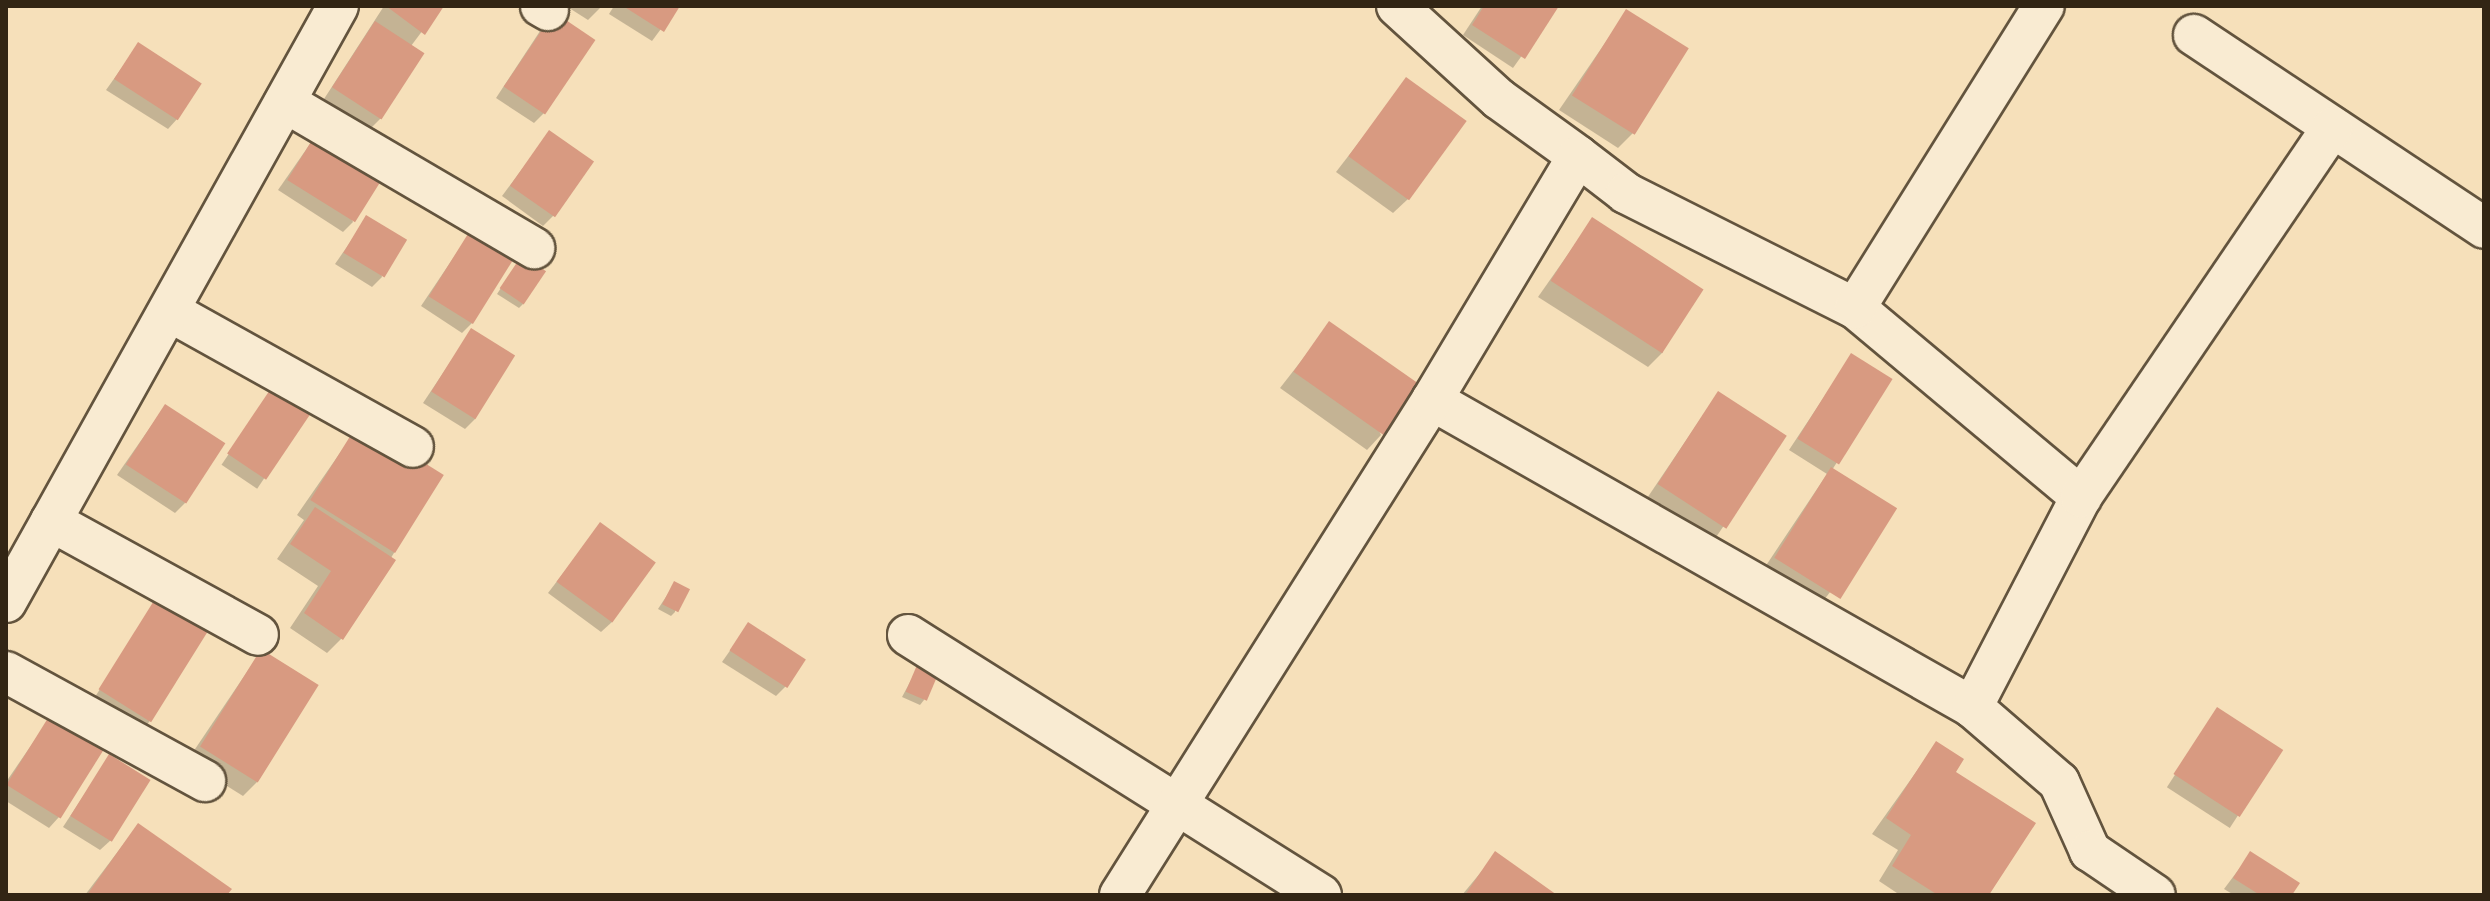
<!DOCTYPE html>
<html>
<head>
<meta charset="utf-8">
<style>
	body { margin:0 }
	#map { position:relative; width:2490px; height:901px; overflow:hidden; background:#f6e0ba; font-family:"IM FELL French Canon",serif }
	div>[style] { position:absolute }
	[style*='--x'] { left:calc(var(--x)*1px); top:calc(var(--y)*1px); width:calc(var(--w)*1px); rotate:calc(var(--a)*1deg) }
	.shadow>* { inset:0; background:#0003; transform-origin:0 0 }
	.building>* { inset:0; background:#d89a81; transform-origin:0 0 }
	.roads { filter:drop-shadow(2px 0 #63543e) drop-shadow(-2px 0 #63543e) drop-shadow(0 2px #63543e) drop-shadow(0 -2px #63543e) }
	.street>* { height:40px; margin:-20px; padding:0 20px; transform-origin:20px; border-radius:20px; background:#f9ebd2 }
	span { translate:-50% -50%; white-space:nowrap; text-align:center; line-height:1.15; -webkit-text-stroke:8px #f9ebd2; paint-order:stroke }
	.frame { position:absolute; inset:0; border:8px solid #322514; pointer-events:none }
</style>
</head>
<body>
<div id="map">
	<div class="shadow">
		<div style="clip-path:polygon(384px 6px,441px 6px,411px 46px,381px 118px,371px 128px,324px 99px)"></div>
		<div style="clip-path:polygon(566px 6px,602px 6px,588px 20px)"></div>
		<div style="clip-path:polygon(614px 6px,678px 6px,652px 41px,609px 14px)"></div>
		<div style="clip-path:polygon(1482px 6px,1557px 6px,1513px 68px,1463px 35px)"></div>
		<div style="clip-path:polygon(1627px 11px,1633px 133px,1618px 148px,1559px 110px)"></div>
		<div style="clip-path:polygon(544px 25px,544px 113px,534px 123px,496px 98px)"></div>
		<div style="clip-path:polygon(138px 45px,178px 118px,168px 129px,106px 90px)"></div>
		<div style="clip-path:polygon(1407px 80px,1408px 199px,1393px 213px,1336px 172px)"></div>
		<div style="clip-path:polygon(319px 131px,353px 222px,343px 232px,278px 190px)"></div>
		<div style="clip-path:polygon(549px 133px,553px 216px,543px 226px,502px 196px)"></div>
		<div style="clip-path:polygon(367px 218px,382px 277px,372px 287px,335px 264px)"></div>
		<div style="clip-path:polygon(1592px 220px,1663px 352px,1648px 367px,1538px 297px)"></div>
		<div style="clip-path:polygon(476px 224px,473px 322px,462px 333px,421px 306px)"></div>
		<div style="clip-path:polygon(518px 262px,523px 304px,519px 308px,497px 294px)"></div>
		<div style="clip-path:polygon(1330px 324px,1381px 435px,1367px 450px,1280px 388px)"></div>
		<div style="clip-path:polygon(471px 331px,475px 419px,465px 429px,423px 403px)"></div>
		<div style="clip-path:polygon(1851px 356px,1890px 380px,1832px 470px,1894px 509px,1817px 609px,1761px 573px,1827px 474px,1789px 450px)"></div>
		<div style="left:278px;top:381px;width:43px;height:101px;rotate:34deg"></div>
		<div style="left:1718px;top:393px;width:79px;height:130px;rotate:34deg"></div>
		<div style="clip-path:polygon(165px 406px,185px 503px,175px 513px,117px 475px)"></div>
		<div style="clip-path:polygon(360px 424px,441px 476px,342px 638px,327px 653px,290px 628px,318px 586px,277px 559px,304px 520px,297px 515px)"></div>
		<div style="clip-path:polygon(600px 525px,612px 622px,601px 632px,548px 593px)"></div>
		<div style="clip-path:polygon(675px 583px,675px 612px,671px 616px,658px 609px)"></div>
		<div style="left:160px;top:593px;width:59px;height:135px;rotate:32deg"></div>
		<div style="clip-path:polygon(748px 625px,786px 686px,776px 696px,722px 662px)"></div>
		<div style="clip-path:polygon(261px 651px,317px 686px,258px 781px,243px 796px,187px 761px)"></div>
		<div style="clip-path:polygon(918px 667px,924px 700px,920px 705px,902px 697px)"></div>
		<div style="left:2217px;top:710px;width:75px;height:92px;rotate:33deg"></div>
		<div style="clip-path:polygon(54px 712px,59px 817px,49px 828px,6px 801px,6px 782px)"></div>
		<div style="clip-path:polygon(1936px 744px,1953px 772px,1987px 895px,1900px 895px,1879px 881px,1898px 850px,1872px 834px)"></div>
		<div style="clip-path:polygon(109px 757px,111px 840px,100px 850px,63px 827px)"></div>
		<div style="clip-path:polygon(138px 825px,225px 895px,85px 895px)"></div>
		<div style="clip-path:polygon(2251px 853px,2290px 895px,2234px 895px,2224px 889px)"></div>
		<div style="clip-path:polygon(1496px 854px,1553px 895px,1462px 895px)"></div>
	</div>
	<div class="building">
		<div style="clip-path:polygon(386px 6px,444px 6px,425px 35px)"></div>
		<div style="clip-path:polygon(623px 6px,680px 6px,664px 32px)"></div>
		<div style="clip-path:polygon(1484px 6px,1559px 6px,1525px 59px,1472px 25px)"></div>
		<div style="left:1626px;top:9px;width:74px;height:102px;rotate:32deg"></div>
		<div style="left:554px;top:12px;width:50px;height:90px;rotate:34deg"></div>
		<div style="left:375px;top:21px;width:59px;height:79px;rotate:33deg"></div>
		<div style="left:138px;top:42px;width:76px;height:44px;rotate:33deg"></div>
		<div style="left:1406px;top:77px;width:75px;height:98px;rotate:36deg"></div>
		<div style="left:319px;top:129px;width:80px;height:60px;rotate:32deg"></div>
		<div style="left:549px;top:130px;width:55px;height:68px;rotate:35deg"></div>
		<div style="left:366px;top:215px;width:48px;height:44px;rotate:31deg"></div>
		<div style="left:1592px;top:217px;width:133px;height:76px;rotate:33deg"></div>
		<div style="left:476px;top:221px;width:52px;height:89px;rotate:32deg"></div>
		<div style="left:522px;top:255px;width:29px;height:40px;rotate:34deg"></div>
		<div style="left:1329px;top:321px;width:110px;height:62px;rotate:35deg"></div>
		<div style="left:471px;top:328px;width:52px;height:75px;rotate:32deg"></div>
		<div style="left:1851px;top:353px;width:49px;height:101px;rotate:32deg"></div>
		<div style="left:278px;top:378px;width:47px;height:91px;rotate:34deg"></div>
		<div style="left:1718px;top:391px;width:82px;height:111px;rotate:33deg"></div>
		<div style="left:165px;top:404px;width:72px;height:72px;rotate:33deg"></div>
		<div style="left:359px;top:422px;width:100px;height:92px;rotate:32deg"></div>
		<div style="left:1831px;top:467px;width:78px;height:107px;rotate:32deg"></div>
		<div style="clip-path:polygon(315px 507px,396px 560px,343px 640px,304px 613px,331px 571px,290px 544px)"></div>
		<div style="left:600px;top:522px;width:69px;height:74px;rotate:36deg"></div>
		<div style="left:674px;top:581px;width:18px;height:26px;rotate:27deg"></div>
		<div style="left:160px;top:591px;width:62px;height:116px;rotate:32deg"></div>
		<div style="left:748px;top:622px;width:69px;height:34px;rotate:33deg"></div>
		<div style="left:261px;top:649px;width:68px;height:115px;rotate:32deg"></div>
		<div style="left:917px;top:665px;width:23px;height:29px;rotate:23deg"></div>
		<div style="left:2217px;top:707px;width:79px;height:80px;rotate:33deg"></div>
		<div style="left:53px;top:710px;width:64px;height:88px;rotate:32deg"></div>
		<div style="clip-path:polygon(1936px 741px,1964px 759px,1956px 772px,2036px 823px,1989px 895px,1938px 895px,1892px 866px,1911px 835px,1886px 818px)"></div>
		<div style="left:109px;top:754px;width:49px;height:73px;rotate:32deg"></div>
		<div style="clip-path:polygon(138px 823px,232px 889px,227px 895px,87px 895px)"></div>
		<div style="clip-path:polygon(1495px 851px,1557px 895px,1465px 895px)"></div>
		<div style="clip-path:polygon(2250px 851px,2300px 883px,2292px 895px,2260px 895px,2233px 878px)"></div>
	</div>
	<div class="roads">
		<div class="street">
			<div style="--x:541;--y:6;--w:8;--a:30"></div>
			<div style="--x:1397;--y:6;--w:138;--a:42.4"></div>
			<div style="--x:1499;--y:99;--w:97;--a:35.8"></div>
			<div style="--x:2194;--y:35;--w:348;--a:33.6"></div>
			<div style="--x:285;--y:102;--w:289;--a:30.4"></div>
			<div style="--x:1855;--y:308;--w:295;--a:39.9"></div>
			<div style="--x:2081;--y:497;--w:237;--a:117.4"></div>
			<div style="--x:169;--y:311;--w:279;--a:29.1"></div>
			<div style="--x:1432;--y:400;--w:621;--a:29.62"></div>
			<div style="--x:1972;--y:707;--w:115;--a:40.8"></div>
			<div style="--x:2059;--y:782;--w:76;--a:65.8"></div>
			<div style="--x:2090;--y:851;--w:78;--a:34.1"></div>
			<div style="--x:2081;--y:497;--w:447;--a:-55.8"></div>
			<div style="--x:51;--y:521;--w:236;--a:28.8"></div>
			<div style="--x:6;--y:602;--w:682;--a:-60.88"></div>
			<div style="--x:908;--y:635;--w:488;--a:32.2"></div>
			<div style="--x:6;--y:672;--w:227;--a:28.7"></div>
			<div style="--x:1120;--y:895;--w:585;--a:-57.78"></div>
			<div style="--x:1432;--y:400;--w:284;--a:-59.1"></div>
			<div style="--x:1578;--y:156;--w:61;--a:37.6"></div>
			<div style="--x:1626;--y:193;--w:256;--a:26.7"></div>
			<div style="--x:1855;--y:308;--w:356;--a:-58"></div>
		</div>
	</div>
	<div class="frame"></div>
</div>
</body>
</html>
